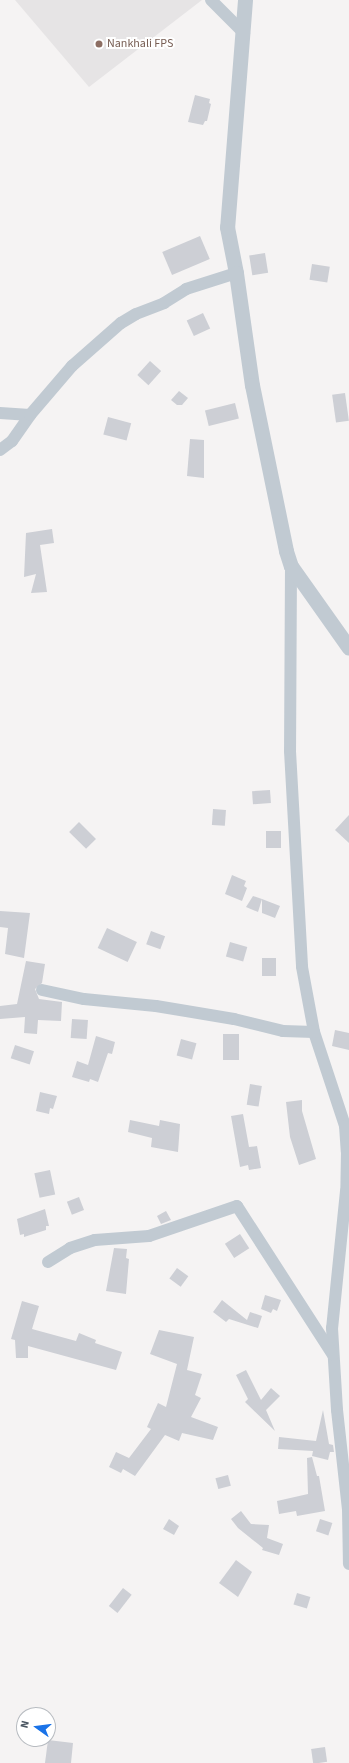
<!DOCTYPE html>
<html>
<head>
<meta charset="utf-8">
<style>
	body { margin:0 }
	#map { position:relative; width:349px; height:1763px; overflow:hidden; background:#f5f3f3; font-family:"Source Sans 3",sans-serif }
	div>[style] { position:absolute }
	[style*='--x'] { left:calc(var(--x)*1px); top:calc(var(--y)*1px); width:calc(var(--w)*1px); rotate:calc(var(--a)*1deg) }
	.education>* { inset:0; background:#e6e4e5 }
	.building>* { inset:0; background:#cdcfd5; transform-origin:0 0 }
	.minor>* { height:12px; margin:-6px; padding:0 6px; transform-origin:6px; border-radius:6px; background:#c1cad2 }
	.tertiary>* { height:15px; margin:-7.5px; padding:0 7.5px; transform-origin:7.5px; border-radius:7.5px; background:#c1cad2 }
	.dots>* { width:11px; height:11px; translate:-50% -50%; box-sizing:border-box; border:2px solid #fff; border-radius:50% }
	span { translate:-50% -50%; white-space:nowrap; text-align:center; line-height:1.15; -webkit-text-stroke:4px #fff; paint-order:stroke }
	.education-label { font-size:12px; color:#785e54 }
	.left { translate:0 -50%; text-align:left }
	.north { position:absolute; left:16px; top:1707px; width:40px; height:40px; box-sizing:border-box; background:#fff; border:1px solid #b7bbc0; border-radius:50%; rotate:284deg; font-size:11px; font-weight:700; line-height:16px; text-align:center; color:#4a5661 }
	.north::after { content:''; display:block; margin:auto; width:14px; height:18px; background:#1a73e8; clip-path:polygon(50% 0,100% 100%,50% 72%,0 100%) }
</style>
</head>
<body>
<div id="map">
	<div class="education">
		<div style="clip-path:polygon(15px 0,202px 0,89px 87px)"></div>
	</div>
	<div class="building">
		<div style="clip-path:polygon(195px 95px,210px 99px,209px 103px,211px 104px,207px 121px,205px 121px,203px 125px,188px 122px)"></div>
		<div style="left:200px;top:236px;width:25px;height:41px;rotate:67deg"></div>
		<div style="left:265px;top:253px;width:20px;height:16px;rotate:81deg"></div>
		<div style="left:312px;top:264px;width:18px;height:16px;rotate:9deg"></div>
		<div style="left:203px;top:313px;width:17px;height:18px;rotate:65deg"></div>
		<div style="left:150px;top:361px;width:15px;height:19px;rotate:42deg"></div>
		<div style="clip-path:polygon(179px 391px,188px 398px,182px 405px,177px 405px,171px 400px)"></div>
		<div style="left:345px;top:393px;width:28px;height:13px;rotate:82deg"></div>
		<div style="left:235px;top:403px;width:16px;height:31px;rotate:76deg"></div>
		<div style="left:108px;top:417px;width:24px;height:18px;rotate:15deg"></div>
		<div style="clip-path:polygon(190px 439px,204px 440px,204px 478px,187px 476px)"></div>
		<div style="clip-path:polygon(52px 529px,54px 543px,40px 545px,47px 592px,31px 593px,36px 574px,24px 577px,26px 533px)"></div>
		<div style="left:270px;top:790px;width:13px;height:18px;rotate:86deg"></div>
		<div style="left:213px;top:809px;width:13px;height:16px;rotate:4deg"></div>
		<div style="clip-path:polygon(349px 815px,349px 843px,335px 830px)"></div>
		<div style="left:79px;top:822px;width:24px;height:14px;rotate:45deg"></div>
		<div style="left:281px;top:831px;width:17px;height:15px;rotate:90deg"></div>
		<div style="clip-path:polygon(232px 875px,246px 881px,244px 886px,247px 888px,242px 901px,225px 894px)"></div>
		<div style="clip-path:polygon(253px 896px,262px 899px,258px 912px,246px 907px)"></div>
		<div style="clip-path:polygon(262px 899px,280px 906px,275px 918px,262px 913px)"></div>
		<div style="clip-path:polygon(0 911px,30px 913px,24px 958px,5px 954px,8px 928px,0 927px)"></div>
		<div style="left:107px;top:928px;width:33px;height:22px;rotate:25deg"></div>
		<div style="left:151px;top:931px;width:15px;height:14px;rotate:20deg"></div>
		<div style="left:230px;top:942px;width:18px;height:15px;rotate:16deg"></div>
		<div style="left:262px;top:958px;width:14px;height:18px"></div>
		<div style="clip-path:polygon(26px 961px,45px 964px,42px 983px,35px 989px,39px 999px,62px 1002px,61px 1021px,38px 1020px,37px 1034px,24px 1033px,25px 1017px,0 1019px,0 1006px,17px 1004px)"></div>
		<div style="left:72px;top:1019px;width:16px;height:19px;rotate:4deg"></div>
		<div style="clip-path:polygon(335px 1030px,349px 1033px,349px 1050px,332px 1046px)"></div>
		<div style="left:223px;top:1034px;width:16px;height:26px"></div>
		<div style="clip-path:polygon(96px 1036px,115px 1042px,112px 1054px,108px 1053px,98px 1082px,90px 1079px,89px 1082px,72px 1077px,77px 1061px,88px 1065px)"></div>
		<div style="left:181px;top:1039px;width:16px;height:17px;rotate:15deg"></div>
		<div style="left:15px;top:1045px;width:20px;height:14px;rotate:18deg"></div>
		<div style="left:250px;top:1084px;width:12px;height:21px;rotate:9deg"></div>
		<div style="clip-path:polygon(40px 1092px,57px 1096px,53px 1109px,50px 1108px,49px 1114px,36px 1111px)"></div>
		<div style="clip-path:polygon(302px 1100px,302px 1111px,316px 1159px,299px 1165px,290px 1137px,286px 1102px)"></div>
		<div style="clip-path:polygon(243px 1114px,249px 1147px,257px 1146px,261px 1168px,249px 1170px,248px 1165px,240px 1167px,231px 1116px)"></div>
		<div style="clip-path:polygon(130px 1120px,159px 1126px,160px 1120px,180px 1124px,178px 1152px,151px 1147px,152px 1138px,128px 1132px)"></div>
		<div style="left:50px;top:1170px;width:25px;height:16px;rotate:78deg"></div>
		<div style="left:79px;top:1197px;width:14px;height:13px;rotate:69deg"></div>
		<div style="clip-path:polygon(45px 1209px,49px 1226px,46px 1226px,46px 1230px,24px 1237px,24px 1234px,20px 1235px,17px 1219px)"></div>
		<div style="clip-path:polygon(166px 1211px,171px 1220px,161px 1224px,157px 1216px)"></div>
		<div style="left:240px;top:1234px;width:17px;height:18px;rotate:57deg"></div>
		<div style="clip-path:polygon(114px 1248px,127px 1249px,126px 1258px,129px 1259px,126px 1294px,106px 1291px)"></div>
		<div style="left:177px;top:1268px;width:14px;height:13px;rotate:36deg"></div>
		<div style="clip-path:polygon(265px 1295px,281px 1300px,277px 1311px,273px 1309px,271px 1313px,261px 1309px)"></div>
		<div style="clip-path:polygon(222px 1300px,247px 1320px,250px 1312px,262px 1316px,258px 1328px,229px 1319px,226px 1322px,213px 1312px)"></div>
		<div style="clip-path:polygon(22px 1301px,39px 1306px,32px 1329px,76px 1341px,79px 1333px,96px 1340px,95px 1343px,122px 1352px,116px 1370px,28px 1346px,28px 1358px,16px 1358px,15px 1340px,11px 1339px)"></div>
		<div style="clip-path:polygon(159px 1330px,194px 1337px,187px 1370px,202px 1374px,195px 1395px,201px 1398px,191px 1417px,218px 1427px,213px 1440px,182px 1433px,179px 1441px,165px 1435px,135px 1476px,123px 1469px,121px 1473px,109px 1467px,116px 1452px,129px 1458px,151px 1429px,147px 1427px,158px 1403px,166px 1407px,177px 1364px,150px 1354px)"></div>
		<div style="clip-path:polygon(246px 1370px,261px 1400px,271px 1388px,280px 1396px,266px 1410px,275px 1431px,245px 1402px,248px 1399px,236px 1375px)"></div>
		<div style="clip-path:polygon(323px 1410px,329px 1444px,333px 1445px,334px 1452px,330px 1452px,328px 1460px,312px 1456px,313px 1451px,278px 1449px,279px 1437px,316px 1441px)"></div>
		<div style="clip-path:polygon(312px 1457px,317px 1476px,319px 1476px,325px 1511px,297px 1516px,296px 1511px,279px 1514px,277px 1501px,308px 1494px,307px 1458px)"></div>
		<div style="left:228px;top:1475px;width:11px;height:13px;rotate:75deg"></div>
		<div style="clip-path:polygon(241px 1511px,251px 1524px,269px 1525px,267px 1538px,283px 1544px,279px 1555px,262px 1550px,263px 1548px,238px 1528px,231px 1519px)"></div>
		<div style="clip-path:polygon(169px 1519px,179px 1526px,174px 1535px,163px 1529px)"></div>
		<div style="left:320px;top:1519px;width:13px;height:13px;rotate:18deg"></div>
		<div style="clip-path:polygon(236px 1560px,252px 1572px,238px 1597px,219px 1583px)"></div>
		<div style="left:123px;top:1588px;width:11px;height:23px;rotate:38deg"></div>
		<div style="left:297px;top:1593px;width:14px;height:12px;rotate:17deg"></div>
		<div style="clip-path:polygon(48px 1740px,73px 1743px,71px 1763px,45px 1763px)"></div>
		<div style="left:325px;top:1747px;width:15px;height:14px;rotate:82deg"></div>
	</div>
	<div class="minor">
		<div style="--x:211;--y:0;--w:47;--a:45"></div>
		<div style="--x:0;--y:413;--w:30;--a:4"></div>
		<div style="--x:0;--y:450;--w:15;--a:-37"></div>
		<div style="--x:12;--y:441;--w:32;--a:-55"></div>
		<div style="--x:30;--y:415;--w:65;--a:-49.4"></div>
		<div style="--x:72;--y:366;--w:65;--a:-41.3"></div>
		<div style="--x:121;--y:323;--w:17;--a:-31"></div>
		<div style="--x:136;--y:314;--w:30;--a:-21"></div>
		<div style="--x:164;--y:303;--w:26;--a:-32"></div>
		<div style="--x:186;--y:289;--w:52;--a:-17.7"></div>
		<div style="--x:291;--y:566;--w:185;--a:90.3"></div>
		<div style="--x:290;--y:751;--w:216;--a:86.8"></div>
		<div style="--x:302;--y:967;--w:66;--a:79.5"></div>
		<div style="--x:314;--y:1032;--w:99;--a:71.7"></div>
		<div style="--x:345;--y:1126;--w:26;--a:86"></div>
		<div style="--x:347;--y:1152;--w:39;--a:91"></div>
		<div style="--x:346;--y:1191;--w:138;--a:95.8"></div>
		<div style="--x:332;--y:1328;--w:82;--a:86.5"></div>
		<div style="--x:337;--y:1410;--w:100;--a:83.7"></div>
		<div style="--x:348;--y:1509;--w:55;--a:89"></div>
		<div style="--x:42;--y:990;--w:43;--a:12.1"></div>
		<div style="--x:84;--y:999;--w:72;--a:5.6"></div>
		<div style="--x:156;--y:1006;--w:79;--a:9.5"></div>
		<div style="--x:234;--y:1019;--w:50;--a:13.8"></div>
		<div style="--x:283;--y:1031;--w:31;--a:2"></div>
		<div style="--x:48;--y:1262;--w:26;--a:-32"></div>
		<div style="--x:70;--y:1248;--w:26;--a:-18"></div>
		<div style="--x:95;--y:1240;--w:54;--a:-4.2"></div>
		<div style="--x:149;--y:1236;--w:93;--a:-18.8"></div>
		<div style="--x:237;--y:1206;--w:177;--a:57.2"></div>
	</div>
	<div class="tertiary">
		<div style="--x:245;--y:0;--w:228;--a:94.5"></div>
		<div style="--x:227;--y:227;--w:47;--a:78.9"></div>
		<div style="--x:236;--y:273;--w:113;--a:81.9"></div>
		<div style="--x:252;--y:385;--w:169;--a:78.4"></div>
		<div style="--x:286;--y:551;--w:16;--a:72"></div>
		<div style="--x:291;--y:566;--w:100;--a:54.7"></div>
	</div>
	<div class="dots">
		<div style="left:99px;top:44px;background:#8d6e63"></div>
	</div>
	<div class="education-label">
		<span class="left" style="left:107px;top:44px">Nankhali FPS</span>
	</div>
	<div class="north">N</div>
</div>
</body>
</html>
